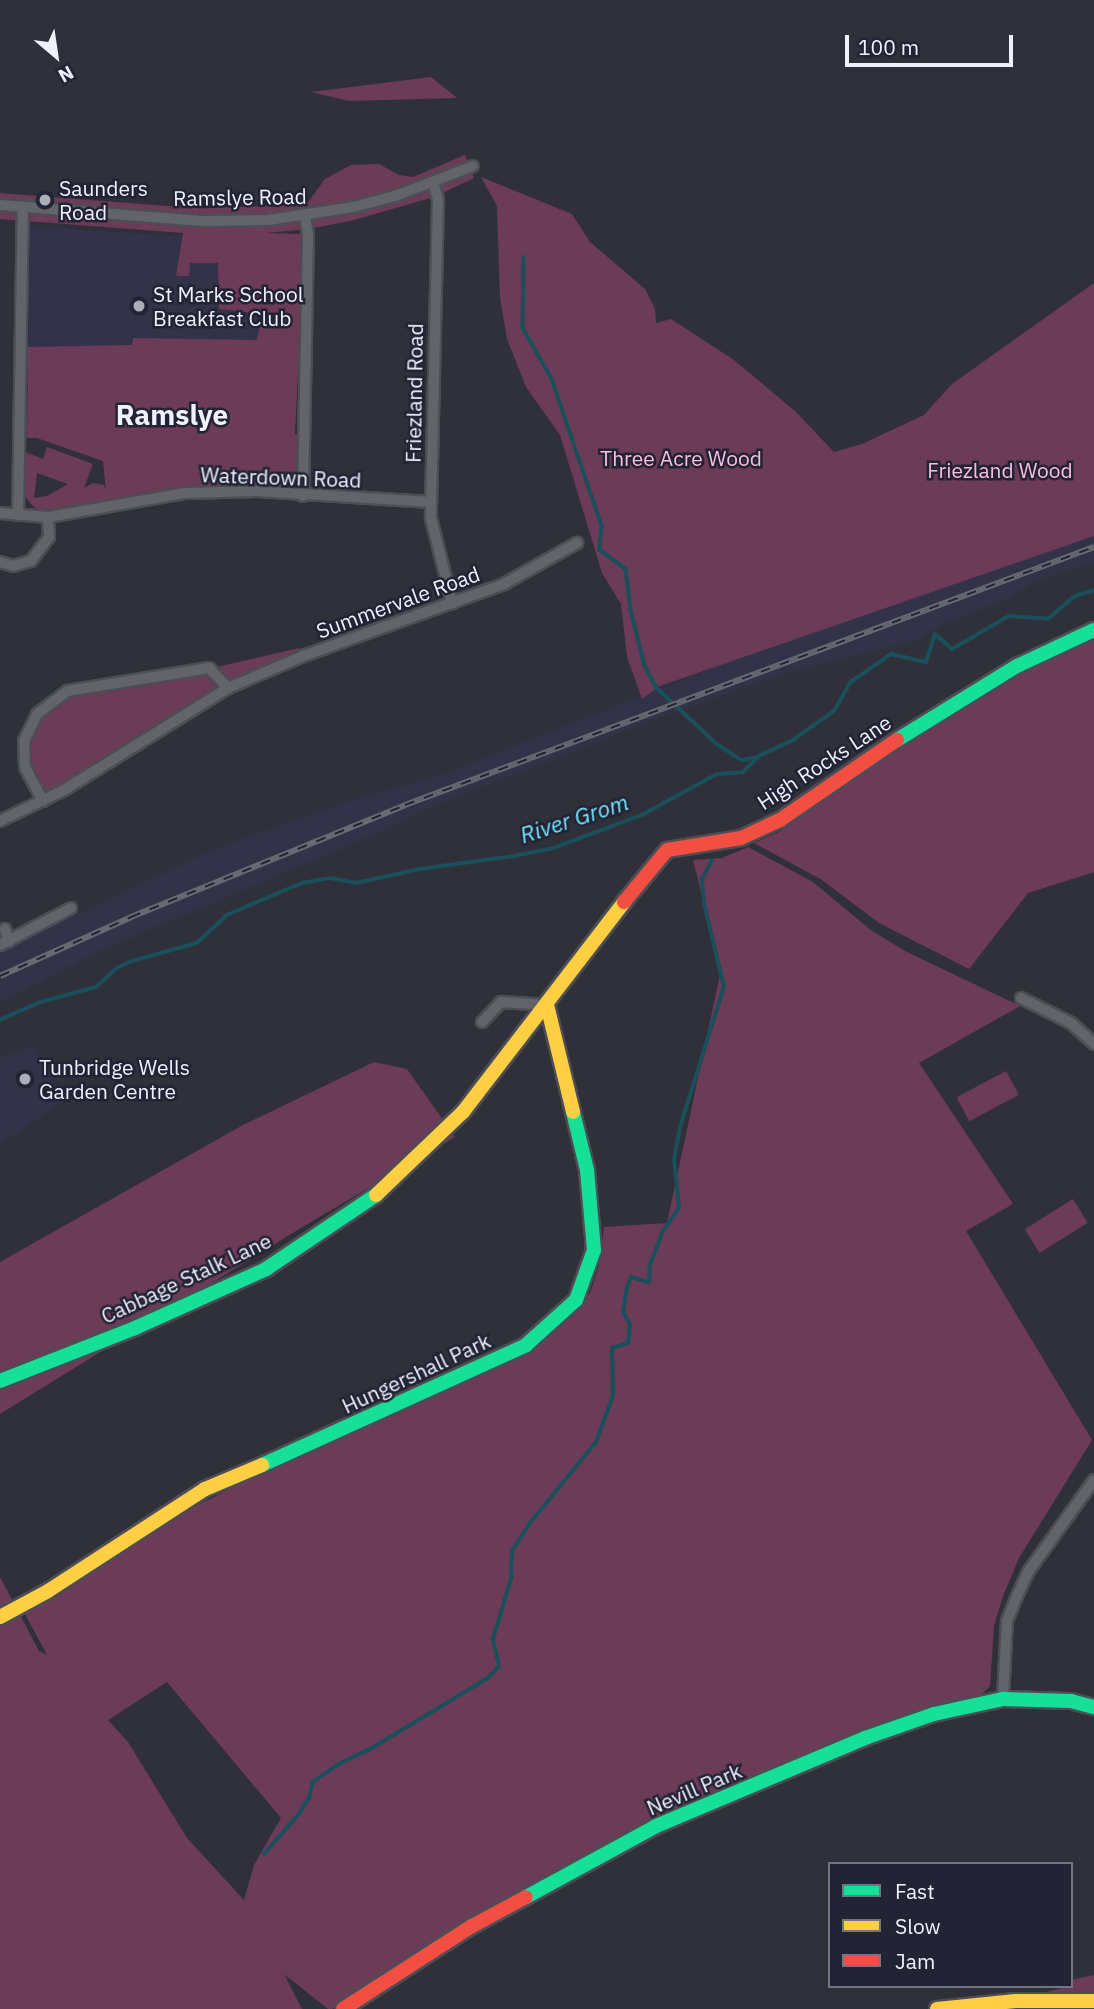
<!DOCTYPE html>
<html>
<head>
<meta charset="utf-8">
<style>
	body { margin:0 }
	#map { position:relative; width:1094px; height:2009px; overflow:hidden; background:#30303a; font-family:"IBM Plex Sans",sans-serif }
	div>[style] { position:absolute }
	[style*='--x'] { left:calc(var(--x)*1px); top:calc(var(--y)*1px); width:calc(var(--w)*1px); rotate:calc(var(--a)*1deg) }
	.built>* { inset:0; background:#323348 }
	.green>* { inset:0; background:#6c3b57; transform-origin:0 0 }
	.stream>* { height:3.5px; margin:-1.75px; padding:0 1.75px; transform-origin:1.75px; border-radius:1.75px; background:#19505c }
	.roads { filter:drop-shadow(2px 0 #4d4d56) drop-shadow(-2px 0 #4d4d56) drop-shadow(0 2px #4d4d56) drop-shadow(0 -2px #4d4d56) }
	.street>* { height:10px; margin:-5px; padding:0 5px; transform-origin:5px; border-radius:5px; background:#63646b }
	.fast>* { height:14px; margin:-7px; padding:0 7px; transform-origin:7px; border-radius:7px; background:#16e098 }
	.slow>* { height:14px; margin:-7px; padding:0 7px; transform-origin:7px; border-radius:7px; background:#ffcf43 }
	.jam>* { height:14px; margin:-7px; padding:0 7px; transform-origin:7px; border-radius:7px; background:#f24e42 }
	.rail>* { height:6px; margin-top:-3px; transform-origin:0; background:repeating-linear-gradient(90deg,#222334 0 10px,#686971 0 20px); box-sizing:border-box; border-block:2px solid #686971 }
	.dots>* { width:19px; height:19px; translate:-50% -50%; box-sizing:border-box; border:4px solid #222334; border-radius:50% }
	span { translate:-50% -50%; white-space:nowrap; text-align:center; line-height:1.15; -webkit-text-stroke:5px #222334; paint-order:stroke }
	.poi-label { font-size:21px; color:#f0f1fd }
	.left { translate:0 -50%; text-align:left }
	.street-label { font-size:21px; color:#f0f1fd }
	.park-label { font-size:21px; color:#fcbedc }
	.water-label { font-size:23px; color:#74e2fc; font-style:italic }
	.district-label { font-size:28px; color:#f0f1fd; font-weight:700 }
	.legend { position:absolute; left:828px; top:1862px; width:245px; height:126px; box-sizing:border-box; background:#222334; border:2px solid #747584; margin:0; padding:9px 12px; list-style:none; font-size:21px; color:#f0f1fd }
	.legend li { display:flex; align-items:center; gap:14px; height:35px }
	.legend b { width:35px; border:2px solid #747584 }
	.north { position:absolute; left:21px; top:21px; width:70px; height:70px; -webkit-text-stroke:5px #222334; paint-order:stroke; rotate:151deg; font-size:19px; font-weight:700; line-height:28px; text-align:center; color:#f0f1fd }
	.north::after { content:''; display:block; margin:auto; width:24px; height:32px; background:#f0f1fd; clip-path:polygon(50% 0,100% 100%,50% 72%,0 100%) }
	.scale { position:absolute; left:845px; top:35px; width:168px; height:32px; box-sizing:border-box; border:4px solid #f0f1fd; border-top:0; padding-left:9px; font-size:21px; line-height:24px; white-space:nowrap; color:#f0f1fd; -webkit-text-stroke:5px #222334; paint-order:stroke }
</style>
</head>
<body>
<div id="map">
	<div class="built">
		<div style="clip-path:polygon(30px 226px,174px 236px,248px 238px,301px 234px,295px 442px,229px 486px,107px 497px,103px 461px,37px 438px,27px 438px)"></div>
		<div style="clip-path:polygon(1094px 528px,1094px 562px,1037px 581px,1003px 601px,945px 623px,918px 640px,790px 672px,671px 713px,429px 808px,369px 837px,95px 953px,0 1003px,0 951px,212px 850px,352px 800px,439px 776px,796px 635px)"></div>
		<div style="clip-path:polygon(33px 1047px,63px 1101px,0 1145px,0 1057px)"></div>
	</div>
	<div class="green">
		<div style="clip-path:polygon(431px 77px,457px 98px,349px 101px,311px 92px)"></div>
		<div style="clip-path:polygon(evenodd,465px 155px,474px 178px,434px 197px,354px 220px,309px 229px,266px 233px,301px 234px,300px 302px,305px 306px,305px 348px,299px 350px,295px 434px,302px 435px,301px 495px,186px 492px,44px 516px,29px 502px,25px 495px,25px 452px,43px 459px,47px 447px,93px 464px,84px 488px,93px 483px,104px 485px,106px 490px,103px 461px,37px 438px,27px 438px,28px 347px,132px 345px,133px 338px,257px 340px,262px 314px,219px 309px,218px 263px,190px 263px,189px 276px,176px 276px,183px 233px,0 219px,0 193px,194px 208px,273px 206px,309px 201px,325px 179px,351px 165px,379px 164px,399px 175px,413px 177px,465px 155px,37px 473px,68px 484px,47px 496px,34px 498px,37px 473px)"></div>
		<div style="clip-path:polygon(481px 177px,572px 214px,590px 242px,645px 289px,655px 309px,656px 323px,671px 319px,734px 360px,795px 411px,834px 452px,862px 444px,924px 415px,952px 384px,1094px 283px,1094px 536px,660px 686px,642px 699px,627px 657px,621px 604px,602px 573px,560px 435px,526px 387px,507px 339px,500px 298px,497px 206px)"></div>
		<div style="clip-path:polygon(1094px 636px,1094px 872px,1028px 893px,969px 969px,879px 923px,822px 880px,754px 843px,781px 831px,913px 737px,1018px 672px,1068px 652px)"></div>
		<div style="clip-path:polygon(299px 648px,302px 655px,273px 667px,44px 799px,26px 767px,26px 742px,39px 715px,67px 693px,208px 669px)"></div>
		<div style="clip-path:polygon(evenodd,748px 847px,813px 882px,872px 931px,907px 952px,1020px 1006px,919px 1063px,1013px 1204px,966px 1231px,1092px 1440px,1019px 1558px,1003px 1596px,994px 1626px,990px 1686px,981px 1695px,925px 1709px,837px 1742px,537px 1881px,415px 1953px,332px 2009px,328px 2009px,284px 1974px,302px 2009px,0 2009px,0 1577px,39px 1651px,47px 1655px,24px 1612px,155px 1527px,251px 1478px,526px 1352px,590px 1293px,599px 1266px,604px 1227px,667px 1223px,721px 970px,693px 860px,722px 858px,748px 847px,167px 1682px,281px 1818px,254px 1865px,244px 1900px,187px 1838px,128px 1742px,108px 1720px,167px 1682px)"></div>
		<div style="clip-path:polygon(374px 1062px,407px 1069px,455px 1137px,299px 1229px,0 1414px,0 1262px,243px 1125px)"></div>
		<div style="left:1006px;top:1071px;width:27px;height:56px;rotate:62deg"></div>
		<div style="left:1073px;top:1199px;width:28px;height:57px;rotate:58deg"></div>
		<div style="clip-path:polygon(1094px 1975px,1094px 2009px,976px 2009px,1071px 1986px,1071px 1980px)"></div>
	</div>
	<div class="stream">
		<div style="--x:524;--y:257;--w:71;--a:90.8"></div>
		<div style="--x:523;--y:328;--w:59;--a:60.4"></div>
		<div style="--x:552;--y:379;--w:155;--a:71.2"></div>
		<div style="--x:602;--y:526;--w:24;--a:95"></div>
		<div style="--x:600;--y:550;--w:32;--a:36"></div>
		<div style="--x:626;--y:569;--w:41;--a:83"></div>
		<div style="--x:631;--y:610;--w:58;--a:76"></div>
		<div style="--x:645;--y:666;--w:24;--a:62"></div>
		<div style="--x:656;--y:687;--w:83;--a:43.1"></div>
		<div style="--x:717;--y:744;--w:30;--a:33"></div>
		<div style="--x:742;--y:760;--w:15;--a:-11"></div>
		<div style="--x:0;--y:1020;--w:42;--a:-24.1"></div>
		<div style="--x:38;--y:1003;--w:60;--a:-15.4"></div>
		<div style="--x:96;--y:987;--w:28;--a:-42"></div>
		<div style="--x:117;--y:968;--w:17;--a:-25"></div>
		<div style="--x:132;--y:961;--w:67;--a:-15.5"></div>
		<div style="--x:197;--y:943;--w:41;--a:-43"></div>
		<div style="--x:227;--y:915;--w:82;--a:-23.1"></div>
		<div style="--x:302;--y:883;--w:29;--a:-10"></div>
		<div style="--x:331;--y:878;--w:25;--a:11"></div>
		<div style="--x:356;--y:883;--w:66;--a:-12.3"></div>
		<div style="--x:420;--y:869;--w:95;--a:-7.9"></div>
		<div style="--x:514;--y:856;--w:41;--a:-11.3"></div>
		<div style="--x:554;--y:848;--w:94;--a:-20.6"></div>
		<div style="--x:642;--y:815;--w:85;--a:-28.7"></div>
		<div style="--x:717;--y:774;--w:26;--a:-4"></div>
		<div style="--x:743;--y:772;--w:23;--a:-45"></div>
		<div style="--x:759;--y:756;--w:38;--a:-25"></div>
		<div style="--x:793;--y:740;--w:50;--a:-35.3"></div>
		<div style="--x:834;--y:711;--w:34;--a:-60"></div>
		<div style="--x:851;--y:682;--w:49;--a:-35"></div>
		<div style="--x:891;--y:654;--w:36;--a:13"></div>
		<div style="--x:926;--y:662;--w:29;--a:-72"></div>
		<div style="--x:935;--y:634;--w:23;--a:41"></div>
		<div style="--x:952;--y:649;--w:66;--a:-30.1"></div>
		<div style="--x:1009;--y:616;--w:39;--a:4"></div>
		<div style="--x:1048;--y:619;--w:33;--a:-41"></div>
		<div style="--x:1073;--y:597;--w:22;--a:-18"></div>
		<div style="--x:264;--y:1854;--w:52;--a:-48.9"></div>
		<div style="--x:298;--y:1815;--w:20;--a:-57"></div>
		<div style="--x:309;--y:1798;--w:16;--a:-76"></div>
		<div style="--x:313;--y:1782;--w:29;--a:-35"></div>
		<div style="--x:337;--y:1765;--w:39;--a:-26"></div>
		<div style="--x:372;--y:1748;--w:135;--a:-31.1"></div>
		<div style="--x:488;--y:1678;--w:16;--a:-47"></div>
		<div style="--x:499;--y:1666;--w:28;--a:-103"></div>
		<div style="--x:493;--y:1639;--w:63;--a:-73.3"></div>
		<div style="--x:511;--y:1579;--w:28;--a:-88"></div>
		<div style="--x:512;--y:1551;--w:33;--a:-57"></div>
		<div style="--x:530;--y:1523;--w:104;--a:-50.8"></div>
		<div style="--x:596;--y:1442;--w:49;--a:-69.7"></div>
		<div style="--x:613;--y:1396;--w:48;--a:-91.2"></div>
		<div style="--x:612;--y:1348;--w:17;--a:-17"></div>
		<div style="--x:628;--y:1343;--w:18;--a:-84"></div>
		<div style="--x:630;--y:1325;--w:15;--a:-118"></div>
		<div style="--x:623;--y:1312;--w:24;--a:-81"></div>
		<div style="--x:627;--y:1288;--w:12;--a:-70"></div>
		<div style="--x:631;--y:1277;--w:19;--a:16"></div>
		<div style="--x:649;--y:1282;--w:17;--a:-87"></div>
		<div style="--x:650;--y:1265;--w:36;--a:-69"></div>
		<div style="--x:663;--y:1231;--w:28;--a:-55"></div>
		<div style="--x:679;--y:1208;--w:49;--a:-95.8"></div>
		<div style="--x:674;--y:1159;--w:36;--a:-79"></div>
		<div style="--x:681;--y:1124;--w:144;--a:-72.6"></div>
		<div style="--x:724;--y:987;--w:85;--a:-103.5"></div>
		<div style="--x:704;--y:904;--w:25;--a:-95"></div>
		<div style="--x:702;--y:879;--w:21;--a:-62"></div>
	</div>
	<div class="roads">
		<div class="street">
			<div style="--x:433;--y:182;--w:19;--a:74"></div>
			<div style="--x:438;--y:200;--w:318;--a:91.3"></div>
			<div style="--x:431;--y:518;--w:88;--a:76.1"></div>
			<div style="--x:0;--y:205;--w:206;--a:4.5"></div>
			<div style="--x:205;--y:221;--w:63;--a:-0.9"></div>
			<div style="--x:268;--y:220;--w:87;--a:-8.6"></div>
			<div style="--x:354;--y:207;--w:46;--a:-15.3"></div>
			<div style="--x:398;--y:195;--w:80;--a:-21.1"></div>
			<div style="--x:303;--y:496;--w:261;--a:-88.9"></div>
			<div style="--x:308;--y:235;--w:19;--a:-99"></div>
			<div style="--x:0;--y:513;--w:48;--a:4.8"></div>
			<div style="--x:48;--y:517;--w:140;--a:-9.9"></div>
			<div style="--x:186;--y:493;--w:71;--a:-1.6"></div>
			<div style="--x:257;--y:491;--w:174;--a:3.6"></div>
			<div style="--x:18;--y:515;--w:308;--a:-89.1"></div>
			<div style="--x:0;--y:562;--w:14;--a:17"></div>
			<div style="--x:13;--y:566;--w:19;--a:-16"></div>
			<div style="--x:31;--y:561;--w:30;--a:-53"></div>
			<div style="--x:49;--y:537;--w:20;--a:-93"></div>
			<div style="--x:43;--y:801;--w:38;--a:-118"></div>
			<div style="--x:25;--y:767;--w:26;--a:-92"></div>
			<div style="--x:24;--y:741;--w:30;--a:-64"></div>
			<div style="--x:37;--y:714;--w:38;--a:-37"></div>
			<div style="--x:67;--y:691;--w:144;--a:-9.2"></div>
			<div style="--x:209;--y:668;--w:28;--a:46"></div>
			<div style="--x:0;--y:821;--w:71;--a:-25.8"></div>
			<div style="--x:64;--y:790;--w:193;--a:-31.9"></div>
			<div style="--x:228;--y:688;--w:82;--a:-23.1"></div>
			<div style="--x:303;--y:656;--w:214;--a:-19.7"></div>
			<div style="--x:504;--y:584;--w:84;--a:-29.3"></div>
			<div style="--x:5;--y:929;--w:13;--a:72"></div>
			<div style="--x:0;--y:945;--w:80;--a:-27.5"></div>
			<div style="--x:1021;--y:998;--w:56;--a:26.6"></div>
			<div style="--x:1071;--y:1023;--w:31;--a:42"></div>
			<div style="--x:482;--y:1022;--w:28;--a:-46"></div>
			<div style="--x:501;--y:1002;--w:46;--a:3.7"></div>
			<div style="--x:1003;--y:1699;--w:78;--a:-87.1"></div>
			<div style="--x:1007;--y:1621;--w:27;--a:-68"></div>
			<div style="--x:1017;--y:1596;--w:26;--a:-65"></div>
			<div style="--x:1028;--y:1572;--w:113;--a:-54.3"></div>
		</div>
		<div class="fast">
			<div style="--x:897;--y:740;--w:141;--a:-31.7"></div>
			<div style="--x:1017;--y:666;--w:85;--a:-25.1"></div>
			<div style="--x:0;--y:1381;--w:145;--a:-21.4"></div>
			<div style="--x:135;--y:1328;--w:144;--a:-24.2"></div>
			<div style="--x:266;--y:1269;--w:133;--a:-33.9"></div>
			<div style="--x:262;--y:1465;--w:290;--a:-24.4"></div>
			<div style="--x:526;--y:1345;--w:67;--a:-42"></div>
			<div style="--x:576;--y:1300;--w:53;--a:-70.2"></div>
			<div style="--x:594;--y:1250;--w:80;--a:-95"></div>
			<div style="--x:587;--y:1170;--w:60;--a:-103.6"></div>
			<div style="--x:526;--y:1897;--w:148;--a:-28.6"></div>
			<div style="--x:656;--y:1826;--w:227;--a:-22.8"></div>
			<div style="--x:865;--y:1738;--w:73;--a:-19.2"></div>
			<div style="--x:934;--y:1714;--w:71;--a:-12.3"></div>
			<div style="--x:1003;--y:1699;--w:68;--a:1.7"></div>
			<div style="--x:1071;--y:1701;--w:24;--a:15"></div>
		</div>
		<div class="slow">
			<div style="--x:547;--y:1005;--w:110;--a:76.3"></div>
			<div style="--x:376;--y:1195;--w:120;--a:-43.7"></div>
			<div style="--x:463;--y:1112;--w:265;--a:-52.5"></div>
			<div style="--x:0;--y:1617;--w:55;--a:-28.4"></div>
			<div style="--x:48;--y:1591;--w:187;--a:-33"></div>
			<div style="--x:205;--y:1489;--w:62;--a:-22.8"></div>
			<div style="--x:937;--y:2009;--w:79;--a:-5.8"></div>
			<div style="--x:1016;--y:2001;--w:78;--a:0"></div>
		</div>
		<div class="jam">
			<div style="--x:624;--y:902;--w:67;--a:-50.4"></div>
			<div style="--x:667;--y:850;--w:75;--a:-9.2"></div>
			<div style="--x:741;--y:838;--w:43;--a:-24.8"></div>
			<div style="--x:780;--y:820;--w:142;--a:-34.4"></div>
			<div style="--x:343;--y:2009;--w:153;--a:-32.8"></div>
			<div style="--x:472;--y:1926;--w:61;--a:-28.2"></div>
		</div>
	</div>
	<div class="rail">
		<div style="--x:0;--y:976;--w:144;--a:-24.2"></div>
		<div style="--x:131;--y:917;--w:296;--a:-22.2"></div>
		<div style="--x:405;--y:805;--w:736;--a:-20.53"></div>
	</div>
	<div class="dots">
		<div style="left:45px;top:200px;background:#adadb9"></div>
		<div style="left:139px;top:306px;background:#adadb9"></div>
		<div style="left:25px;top:1079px;background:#adadb9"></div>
	</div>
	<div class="poi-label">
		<span class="left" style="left:59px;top:200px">Saunders<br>Road</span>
		<span class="left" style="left:153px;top:306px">St Marks School<br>Breakfast Club</span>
		<span class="left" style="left:39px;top:1079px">Tunbridge Wells<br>Garden Centre</span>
	</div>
	<div class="street-label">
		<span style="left:240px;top:197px;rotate:-1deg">Ramslye Road</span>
		<span style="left:414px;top:393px;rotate:-89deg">Friezland Road</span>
		<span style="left:281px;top:477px;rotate:2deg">Waterdown Road</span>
		<span style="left:398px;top:602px;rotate:-20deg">Summervale Road</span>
		<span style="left:824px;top:762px;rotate:-33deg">High Rocks Lane</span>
		<span style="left:186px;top:1278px;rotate:-25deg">Cabbage Stalk Lane</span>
		<span style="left:416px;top:1373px;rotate:-25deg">Hungershall Park</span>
		<span style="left:694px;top:1789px;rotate:-23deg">Nevill Park</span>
	</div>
	<div class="park-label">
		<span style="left:681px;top:458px">Three Acre Wood</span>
		<span style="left:1000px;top:470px">Friezland Wood</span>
	</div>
	<div class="water-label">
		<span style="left:574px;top:818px;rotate:-18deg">River Grom</span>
	</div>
	<div class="district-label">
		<span style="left:172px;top:415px">Ramslye</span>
	</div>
	<ul class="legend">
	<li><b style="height:9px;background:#16e098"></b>Fast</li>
	<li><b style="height:9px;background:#ffcf43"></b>Slow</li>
	<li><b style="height:9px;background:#f24e42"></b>Jam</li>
	</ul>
	<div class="north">N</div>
	<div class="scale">100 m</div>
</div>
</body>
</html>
